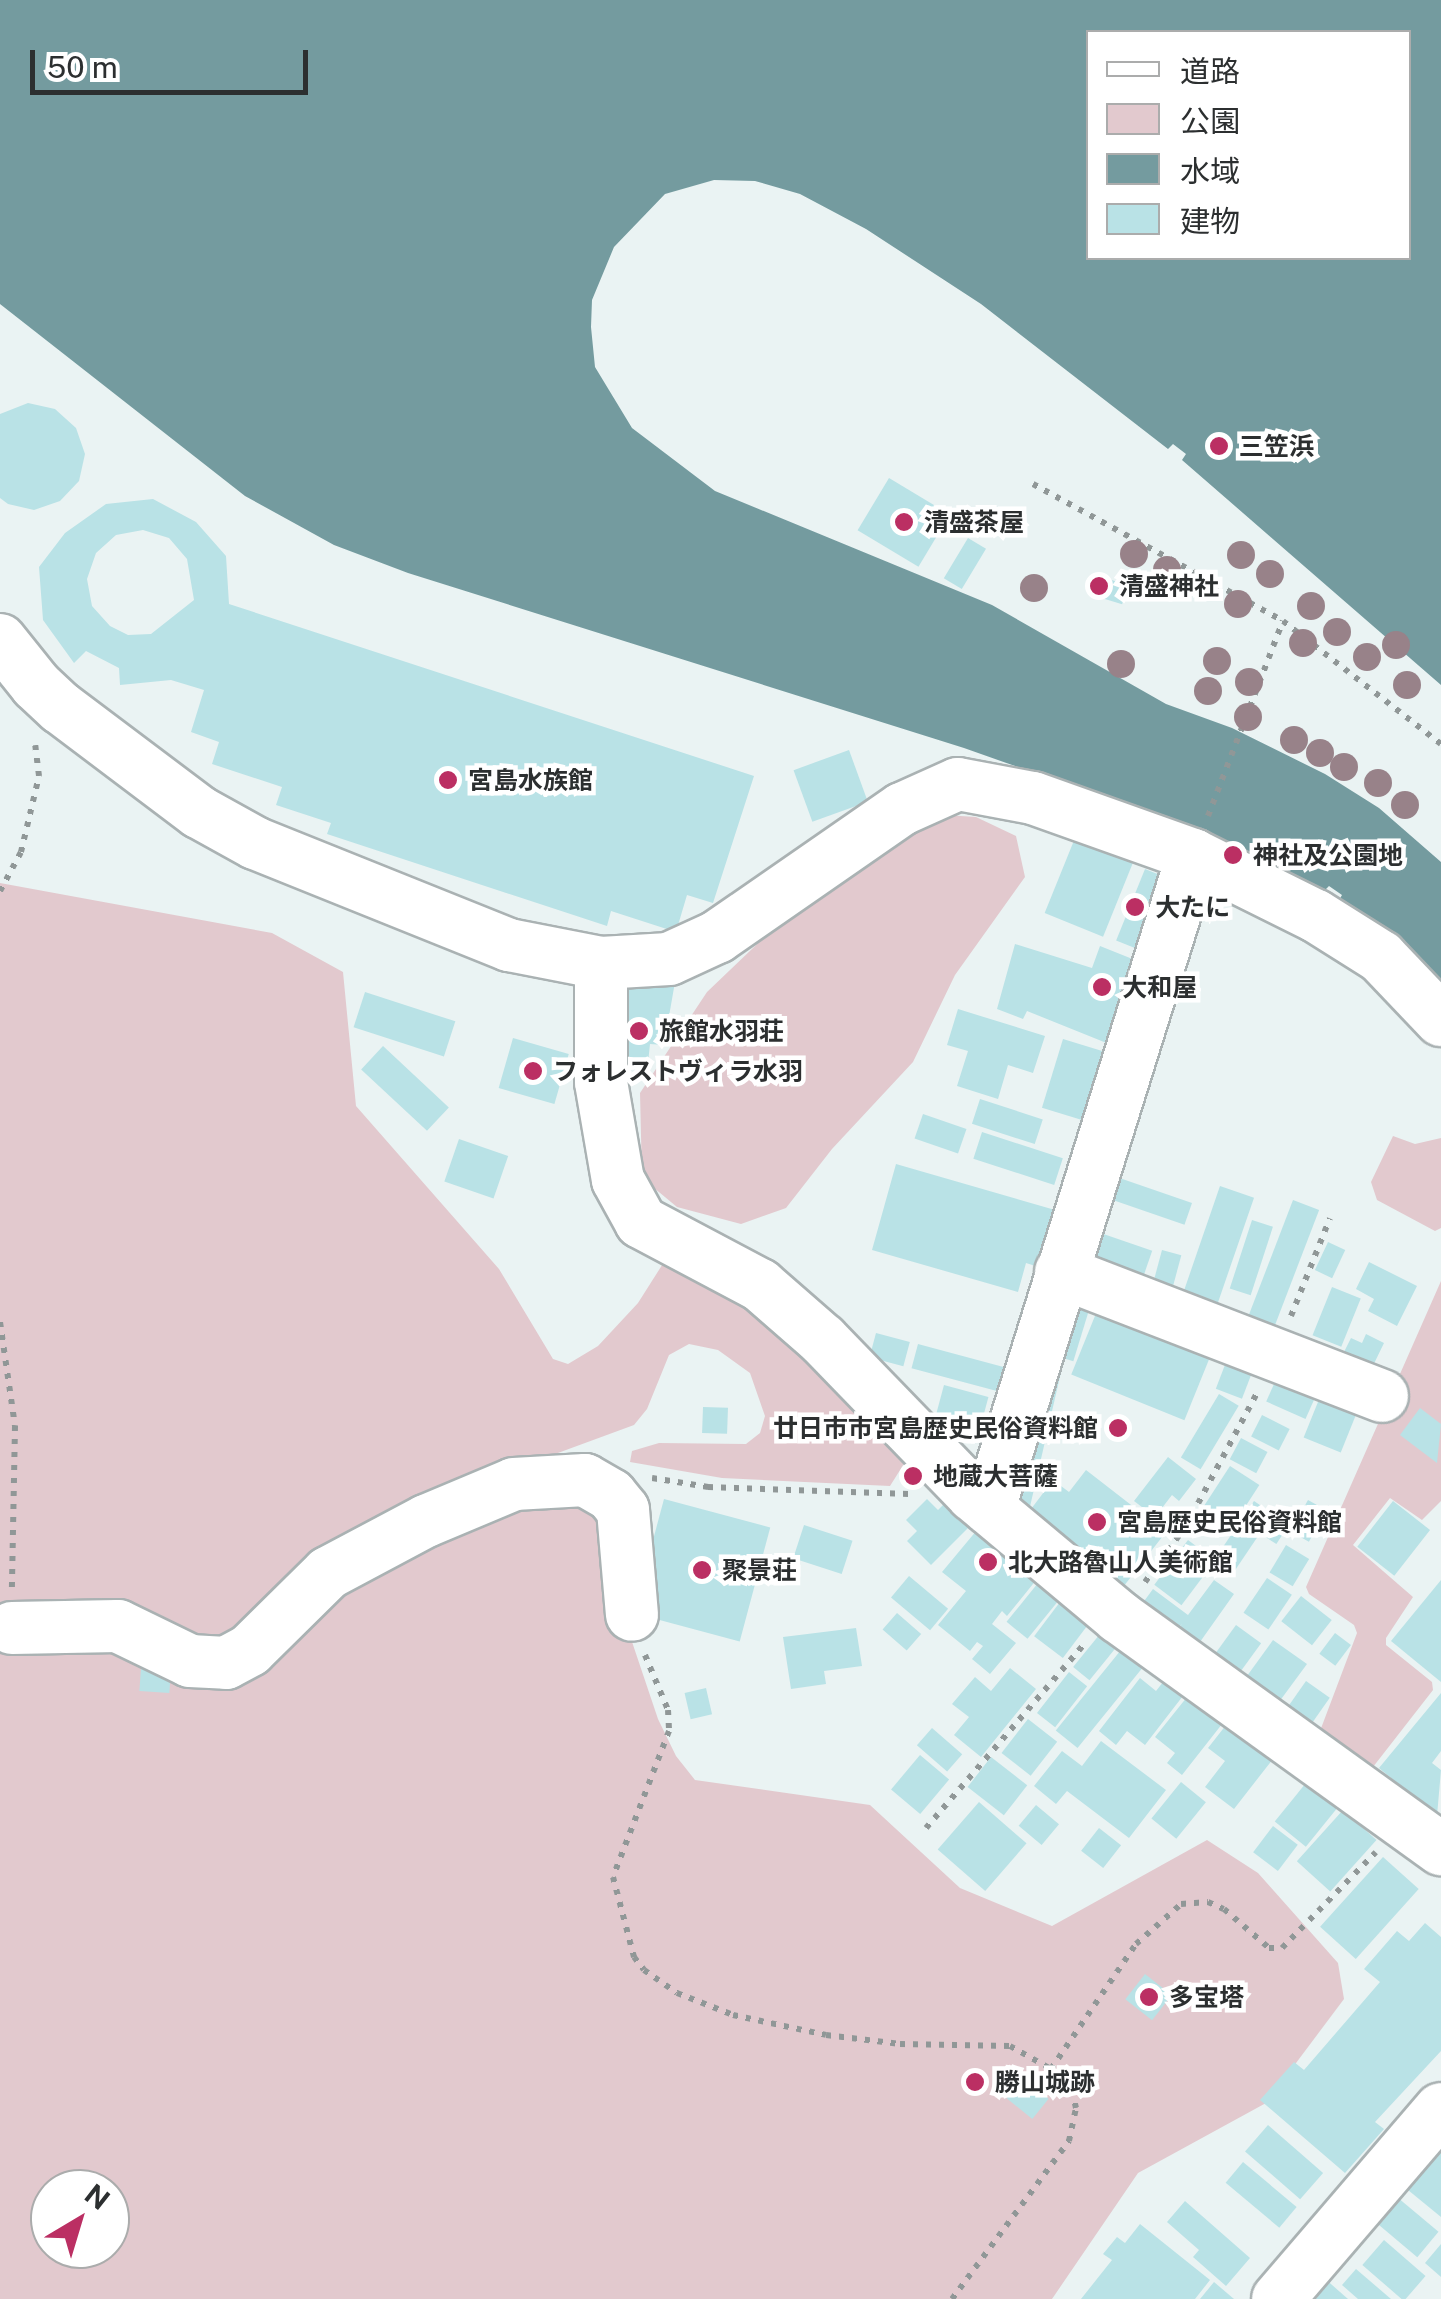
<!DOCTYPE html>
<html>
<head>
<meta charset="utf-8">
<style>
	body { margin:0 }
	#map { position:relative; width:1441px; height:2299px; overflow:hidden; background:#eaf3f3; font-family:"Public Sans","Noto Sans JP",sans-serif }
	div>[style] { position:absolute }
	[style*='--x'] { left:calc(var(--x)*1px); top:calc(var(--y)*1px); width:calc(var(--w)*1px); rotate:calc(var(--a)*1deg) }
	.green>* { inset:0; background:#e2c9ce }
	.water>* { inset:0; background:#749b9f }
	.building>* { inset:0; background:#b9e2e6; transform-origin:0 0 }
	.path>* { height:6px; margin-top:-3px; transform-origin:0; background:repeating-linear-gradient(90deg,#909797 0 5px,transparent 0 13px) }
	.roads { filter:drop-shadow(2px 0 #aab2b3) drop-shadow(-2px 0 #aab2b3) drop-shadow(0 2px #aab2b3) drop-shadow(0 -2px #aab2b3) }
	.minor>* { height:52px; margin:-26px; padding:0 26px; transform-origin:26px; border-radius:26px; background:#fff }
	.trees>* { width:28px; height:28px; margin:-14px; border-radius:50%; background:#988289 }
	.dots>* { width:28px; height:28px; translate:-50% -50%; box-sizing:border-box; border:5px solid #fff; border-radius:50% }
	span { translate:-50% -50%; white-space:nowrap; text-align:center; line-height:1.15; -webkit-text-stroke:9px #fff; paint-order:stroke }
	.poi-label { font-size:25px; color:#2c2f30; font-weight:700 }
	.left { translate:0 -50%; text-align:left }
	.right { translate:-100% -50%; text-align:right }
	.legend { position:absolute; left:1086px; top:30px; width:325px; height:230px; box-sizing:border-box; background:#fff; border:2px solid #abacac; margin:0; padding:12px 18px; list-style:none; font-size:30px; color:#2c2f30 }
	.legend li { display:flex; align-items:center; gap:20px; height:50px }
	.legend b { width:50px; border:2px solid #abacac }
	.north { position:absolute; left:30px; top:2169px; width:100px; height:100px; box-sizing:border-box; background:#fff; border:2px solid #abacac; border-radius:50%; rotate:38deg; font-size:28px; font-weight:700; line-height:40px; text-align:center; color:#2c2f30 }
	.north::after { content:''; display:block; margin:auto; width:35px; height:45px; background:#bb2f63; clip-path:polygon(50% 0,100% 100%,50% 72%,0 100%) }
	.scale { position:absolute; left:30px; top:50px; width:278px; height:45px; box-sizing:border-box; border:5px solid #2c2f30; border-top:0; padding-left:12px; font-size:30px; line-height:35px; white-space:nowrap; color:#2c2f30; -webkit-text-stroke:8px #fff; paint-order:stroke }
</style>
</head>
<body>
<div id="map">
	<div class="green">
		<div style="clip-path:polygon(914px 813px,976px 817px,1016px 836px,1025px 877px,955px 975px,913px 1062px,832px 1149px,786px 1208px,741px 1224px,677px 1207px,642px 1178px,640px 1093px,707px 992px,841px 864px)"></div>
		<div style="clip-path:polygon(evenodd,0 883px,272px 933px,343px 972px,356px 1106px,499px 1269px,553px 1359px,568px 1364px,598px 1346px,638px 1303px,664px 1262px,755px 1301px,907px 1459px,890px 1486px,722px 1478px,630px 1462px,632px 1451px,659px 1443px,746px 1444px,760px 1433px,765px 1416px,750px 1373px,718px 1350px,689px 1344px,669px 1355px,647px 1409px,634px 1425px,547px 1457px,594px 1496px,626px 1624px,658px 1719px,676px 1756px,695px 1780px,870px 1805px,960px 1888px,1052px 1926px,1207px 1840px,1258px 1873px,1338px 1963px,1344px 1999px,1266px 2103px,1138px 2173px,1052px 2299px,0 2299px,0 883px,50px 2189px,110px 2189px,110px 2249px,50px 2249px,50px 2189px)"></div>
		<div style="clip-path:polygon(1393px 1136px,1415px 1144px,1441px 1138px,1441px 1228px,1435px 1231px,1377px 1200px,1371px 1182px)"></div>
		<div style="clip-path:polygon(1441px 1281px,1441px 1501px,1422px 1520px,1390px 1498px,1353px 1545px,1413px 1597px,1386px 1638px,1386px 1645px,1432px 1682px,1433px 1690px,1373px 1767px,1365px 1768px,1320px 1731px,1357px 1633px,1354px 1625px,1309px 1594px,1306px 1587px)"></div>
	</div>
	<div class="water">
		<div style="clip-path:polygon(evenodd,0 0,1441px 0,1441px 685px,1182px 460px,1186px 454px,1173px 444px,1168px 449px,981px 304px,866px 229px,800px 194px,755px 181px,714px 180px,665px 194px,614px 247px,592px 300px,591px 327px,595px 367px,632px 428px,715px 491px,992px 605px,1166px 704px,1232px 728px,1325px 774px,1379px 808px,1441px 862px,1441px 985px,1338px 902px,1342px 895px,1329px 886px,1323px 892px,1196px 830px,964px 748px,408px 573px,334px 545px,245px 496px,0 304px,0 0,1088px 32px,1408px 32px,1408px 258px,1088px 258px,1088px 32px)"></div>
	</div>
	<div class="building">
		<div style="clip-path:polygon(28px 403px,55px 409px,76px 428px,85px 454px,79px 481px,60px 501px,34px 510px,8px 504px,0 498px,0 414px)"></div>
		<div style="left:889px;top:478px;width:71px;height:61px;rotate:31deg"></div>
		<div style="clip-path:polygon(evenodd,153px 499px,196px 522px,226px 556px,229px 604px,754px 776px,713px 903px,687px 895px,676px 932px,611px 911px,607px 926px,327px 834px,331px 823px,276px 805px,282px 787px,212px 764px,219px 742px,191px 732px,204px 690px,171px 680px,120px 685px,119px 668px,86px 651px,74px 663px,43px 620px,39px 567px,65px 533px,106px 504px,153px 499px,143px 530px,169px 538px,187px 559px,194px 600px,151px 634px,128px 635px,110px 626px,92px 606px,87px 579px,96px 553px,116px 535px,143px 530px)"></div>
		<div style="left:968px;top:538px;width:21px;height:47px;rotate:31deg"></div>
		<div style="left:1105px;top:578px;width:24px;height:20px;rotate:17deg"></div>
		<div style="left:849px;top:750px;width:55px;height:59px;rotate:70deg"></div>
		<div style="left:1075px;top:838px;width:63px;height:81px;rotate:22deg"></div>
		<div style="left:1145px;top:869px;width:31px;height:77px;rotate:22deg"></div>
		<div style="clip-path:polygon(1015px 944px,1092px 968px,1100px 946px,1140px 962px,1109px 1044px,1027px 1011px,1023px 1019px,997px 1009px)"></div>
		<div style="clip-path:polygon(617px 978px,675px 982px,664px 1045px,650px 1044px,648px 1063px,611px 1059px)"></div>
		<div style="left:365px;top:992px;width:95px;height:37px;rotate:18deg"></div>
		<div style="clip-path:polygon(958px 1009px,1045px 1036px,1033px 1073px,1008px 1065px,998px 1099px,957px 1086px,968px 1051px,947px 1045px)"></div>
		<div style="left:513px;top:1038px;width:58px;height:52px;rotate:16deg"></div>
		<div style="left:1063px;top:1039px;width:41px;height:72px;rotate:17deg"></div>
		<div style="left:383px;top:1046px;width:90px;height:32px;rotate:43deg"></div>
		<div style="left:980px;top:1099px;width:66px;height:26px;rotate:18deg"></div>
		<div style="left:923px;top:1114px;width:46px;height:26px;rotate:19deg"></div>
		<div style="left:982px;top:1132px;width:85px;height:28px;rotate:18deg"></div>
		<div style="left:459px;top:1139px;width:52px;height:45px;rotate:19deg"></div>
		<div style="clip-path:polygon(896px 1164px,1062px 1212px,1045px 1269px,1026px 1263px,1018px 1292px,872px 1250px)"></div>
		<div style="left:1105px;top:1173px;width:92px;height:23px;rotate:19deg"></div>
		<div style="left:1220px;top:1186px;width:36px;height:115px;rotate:19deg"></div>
		<div style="left:1293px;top:1200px;width:28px;height:134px;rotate:21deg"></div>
		<div style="left:1252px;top:1220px;width:22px;height:72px;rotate:18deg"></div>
		<div style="left:1086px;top:1228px;width:70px;height:33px;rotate:19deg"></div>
		<div style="left:1328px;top:1242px;width:19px;height:31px;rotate:25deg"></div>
		<div style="left:1162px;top:1250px;width:20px;height:37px;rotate:15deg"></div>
		<div style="clip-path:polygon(1369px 1262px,1417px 1286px,1397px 1326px,1368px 1311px,1374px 1299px,1356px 1289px)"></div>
		<div style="left:1332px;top:1287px;width:31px;height:52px;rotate:22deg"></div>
		<div style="left:1061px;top:1299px;width:30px;height:56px;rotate:17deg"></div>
		<div style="left:1099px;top:1306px;width:122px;height:74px;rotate:22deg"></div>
		<div style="left:876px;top:1333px;width:35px;height:25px;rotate:15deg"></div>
		<div style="clip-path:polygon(1366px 1334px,1384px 1343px,1368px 1376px,1339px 1362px,1351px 1338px,1362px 1343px)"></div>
		<div style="left:918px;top:1344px;width:102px;height:25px;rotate:15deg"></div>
		<div style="left:1228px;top:1357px;width:28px;height:34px;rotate:21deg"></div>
		<div style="left:1045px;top:1366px;width:17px;height:143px;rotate:13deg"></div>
		<div style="left:1278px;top:1375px;width:43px;height:29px;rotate:24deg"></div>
		<div style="left:944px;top:1385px;width:46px;height:48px;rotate:15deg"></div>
		<div style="left:1322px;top:1392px;width:40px;height:49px;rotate:22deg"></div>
		<div style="left:1219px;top:1394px;width:23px;height:74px;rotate:31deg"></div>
		<div style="left:703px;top:1407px;width:25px;height:26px;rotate:2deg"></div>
		<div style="clip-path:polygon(1420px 1408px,1441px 1424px,1437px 1463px,1400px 1435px)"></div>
		<div style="left:1262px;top:1415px;width:31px;height:24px;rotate:27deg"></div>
		<div style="left:1241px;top:1438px;width:30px;height:24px;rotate:28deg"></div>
		<div style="clip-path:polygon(1168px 1457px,1196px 1479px,1179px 1501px,1172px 1495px,1155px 1517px,1134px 1501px)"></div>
		<div style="left:1230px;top:1466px;width:35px;height:60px;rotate:33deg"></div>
		<div style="clip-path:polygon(1086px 1470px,1166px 1532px,1120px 1591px,1028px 1513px,1053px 1480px,1069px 1492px)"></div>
		<div style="left:664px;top:1499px;width:110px;height:118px;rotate:15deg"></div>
		<div style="clip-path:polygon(927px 1499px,938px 1510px,948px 1500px,972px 1524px,931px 1565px,907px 1541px,917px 1531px,906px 1520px)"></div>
		<div style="left:1308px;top:1500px;width:21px;height:36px;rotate:29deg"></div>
		<div style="left:1254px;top:1501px;width:23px;height:68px;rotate:34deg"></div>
		<div style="left:1393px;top:1501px;width:47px;height:58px;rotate:38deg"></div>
		<div style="left:1273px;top:1518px;width:17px;height:20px;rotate:33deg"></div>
		<div style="left:804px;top:1525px;width:51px;height:35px;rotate:18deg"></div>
		<div style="clip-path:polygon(977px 1530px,1037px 1579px,1007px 1616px,1002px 1611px,992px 1624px,1016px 1643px,990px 1674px,972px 1659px,983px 1646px,977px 1642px,970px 1651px,938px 1625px,966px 1591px,942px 1572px)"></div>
		<div style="left:1188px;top:1540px;width:34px;height:56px;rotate:37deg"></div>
		<div style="left:1286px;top:1545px;width:27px;height:32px;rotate:31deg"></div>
		<div style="left:909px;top:1576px;width:51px;height:28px;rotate:40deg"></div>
		<div style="left:1267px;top:1578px;width:30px;height:42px;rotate:34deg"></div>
		<div style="clip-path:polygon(1214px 1580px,1234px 1594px,1195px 1649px,1175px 1634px,1182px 1624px,1173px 1633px,1139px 1608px,1153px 1589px,1188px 1615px)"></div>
		<div style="clip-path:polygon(1441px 1580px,1441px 1682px,1391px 1641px)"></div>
		<div style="left:1038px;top:1583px;width:27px;height:50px;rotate:39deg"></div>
		<div style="left:1301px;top:1596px;width:39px;height:32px;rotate:38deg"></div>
		<div style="left:1060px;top:1602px;width:36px;height:43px;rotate:37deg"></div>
		<div style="left:897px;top:1613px;width:32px;height:22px;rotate:41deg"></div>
		<div style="left:1236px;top:1625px;width:31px;height:54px;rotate:36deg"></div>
		<div style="clip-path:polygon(856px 1628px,862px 1666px,824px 1671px,826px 1684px,791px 1689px,783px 1637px)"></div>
		<div style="left:1104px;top:1629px;width:21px;height:49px;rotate:39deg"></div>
		<div style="left:1335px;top:1633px;width:20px;height:26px;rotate:37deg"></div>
		<div style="clip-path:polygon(1273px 1640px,1307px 1664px,1279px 1702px,1239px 1687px)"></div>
		<div style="left:1125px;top:1645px;width:28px;height:110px;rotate:39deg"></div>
		<div style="left:141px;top:1668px;width:30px;height:23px;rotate:4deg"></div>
		<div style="clip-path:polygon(1010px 1668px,1036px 1689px,981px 1757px,954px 1735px,969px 1717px,952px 1704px,975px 1677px,991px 1691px)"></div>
		<div style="left:1069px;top:1672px;width:23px;height:52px;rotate:38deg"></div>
		<div style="clip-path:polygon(1167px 1677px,1186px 1692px,1145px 1745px,1127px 1731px,1116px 1745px,1099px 1731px,1140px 1678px,1156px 1691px)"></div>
		<div style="left:1306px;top:1681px;width:29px;height:40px;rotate:35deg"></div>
		<div style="left:706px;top:1688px;width:27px;height:22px;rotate:77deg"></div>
		<div style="clip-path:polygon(1191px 1692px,1226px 1719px,1182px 1775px,1167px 1763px,1175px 1753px,1155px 1737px)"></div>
		<div style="clip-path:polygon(1441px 1693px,1441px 1751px,1432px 1763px,1441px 1770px,1437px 1816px,1379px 1768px)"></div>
		<div style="left:1028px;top:1719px;width:37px;height:43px;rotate:38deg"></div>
		<div style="clip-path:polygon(1230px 1720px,1276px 1755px,1234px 1809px,1205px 1787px,1225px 1761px,1208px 1748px)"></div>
		<div style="left:932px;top:1728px;width:40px;height:23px;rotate:41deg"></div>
		<div style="clip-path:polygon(1101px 1741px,1166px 1790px,1129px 1838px,1067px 1791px,1056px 1804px,1034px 1786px,1062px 1751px,1082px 1766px)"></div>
		<div style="left:920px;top:1755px;width:38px;height:45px;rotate:40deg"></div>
		<div style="left:991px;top:1757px;width:46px;height:38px;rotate:38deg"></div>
		<div style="left:1310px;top:1778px;width:40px;height:56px;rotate:39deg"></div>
		<div style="left:1181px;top:1782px;width:32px;height:47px;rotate:39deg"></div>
		<div style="left:979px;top:1802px;width:63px;height:63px;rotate:41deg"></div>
		<div style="left:1036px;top:1805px;width:30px;height:27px;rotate:40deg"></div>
		<div style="left:1343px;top:1810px;width:45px;height:69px;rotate:42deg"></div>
		<div style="left:1273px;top:1826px;width:31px;height:33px;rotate:37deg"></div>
		<div style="left:1099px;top:1828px;width:28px;height:29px;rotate:38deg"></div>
		<div style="left:1383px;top:1857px;width:48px;height:94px;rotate:42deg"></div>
		<div style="clip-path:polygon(1425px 1923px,1441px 1937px,1441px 2051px,1375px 2122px,1384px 2129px,1345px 2173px,1260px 2100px,1294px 2062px,1304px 2070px,1380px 1982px,1364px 1969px,1397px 1931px,1409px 1941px)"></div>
		<div style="left:1145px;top:1974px;width:34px;height:32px;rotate:38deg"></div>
		<div style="left:1023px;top:2078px;width:33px;height:26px;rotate:39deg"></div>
		<div style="left:1268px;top:2125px;width:73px;height:35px;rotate:41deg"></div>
		<div style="clip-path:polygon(1441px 2128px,1441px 2217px,1397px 2181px)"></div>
		<div style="left:1243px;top:2162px;width:70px;height:27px;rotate:40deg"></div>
		<div style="left:1391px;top:2192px;width:62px;height:33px;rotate:40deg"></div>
		<div style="clip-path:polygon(1185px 2201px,1250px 2258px,1226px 2286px,1193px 2257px,1199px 2250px,1167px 2222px)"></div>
		<div style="clip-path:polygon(1140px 2224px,1210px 2280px,1195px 2299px,1081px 2299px,1112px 2260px,1103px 2254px,1117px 2237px,1125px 2243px)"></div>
		<div style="left:1384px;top:2240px;width:55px;height:33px;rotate:41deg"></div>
		<div style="clip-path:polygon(1441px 2244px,1441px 2277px,1425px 2263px)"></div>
		<div style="clip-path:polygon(1356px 2269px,1391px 2299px,1358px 2299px,1342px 2285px)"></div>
		<div style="clip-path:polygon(1323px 2277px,1348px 2299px,1314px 2299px,1309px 2294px)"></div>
		<div style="clip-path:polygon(1214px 2282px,1234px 2299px,1200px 2299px)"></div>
	</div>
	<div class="path">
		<div style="--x:1033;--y:484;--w:285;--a:28.7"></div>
		<div style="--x:1283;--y:621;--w:200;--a:37.9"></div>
		<div style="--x:1208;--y:816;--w:209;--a:-69"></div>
		<div style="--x:0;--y:891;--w:44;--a:-61.7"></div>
		<div style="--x:21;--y:852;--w:78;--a:-76.7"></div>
		<div style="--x:39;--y:776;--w:31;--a:-97"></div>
		<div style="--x:1291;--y:1316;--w:105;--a:-68.3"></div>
		<div style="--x:0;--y:1322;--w:105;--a:81.8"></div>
		<div style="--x:15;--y:1426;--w:161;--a:91.1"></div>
		<div style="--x:652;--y:1478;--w:57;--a:9.1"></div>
		<div style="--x:708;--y:1487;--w:201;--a:2"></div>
		<div style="--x:1145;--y:1582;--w:69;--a:-53.8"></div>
		<div style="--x:1186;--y:1526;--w:153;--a:-61.9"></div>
		<div style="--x:645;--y:1655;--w:60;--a:67.3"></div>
		<div style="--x:668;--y:1710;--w:21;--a:87"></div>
		<div style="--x:669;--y:1731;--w:156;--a:111"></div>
		<div style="--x:613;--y:1877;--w:83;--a:75.3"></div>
		<div style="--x:634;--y:1957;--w:16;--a:52"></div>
		<div style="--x:644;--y:1970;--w:40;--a:34.9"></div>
		<div style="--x:677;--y:1993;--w:60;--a:21.4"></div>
		<div style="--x:733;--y:2015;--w:95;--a:12.1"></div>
		<div style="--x:826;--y:2035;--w:75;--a:6.9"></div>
		<div style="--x:900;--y:2044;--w:110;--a:1"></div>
		<div style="--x:1010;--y:2046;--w:47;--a:29.3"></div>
		<div style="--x:926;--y:1828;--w:244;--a:-49.3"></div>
		<div style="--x:952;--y:2299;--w:197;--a:-53.5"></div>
		<div style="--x:1069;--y:2141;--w:34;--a:-78"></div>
		<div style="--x:1076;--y:2108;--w:22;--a:-103"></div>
		<div style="--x:1071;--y:2087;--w:27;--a:-138"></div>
		<div style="--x:1051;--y:2069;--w:151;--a:-55.8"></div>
		<div style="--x:1136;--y:1944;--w:60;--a:-41.6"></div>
		<div style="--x:1181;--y:1904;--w:27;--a:-4"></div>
		<div style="--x:1208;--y:1902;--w:17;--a:24"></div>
		<div style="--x:1224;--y:1909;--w:60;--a:40.9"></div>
		<div style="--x:1269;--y:1948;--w:13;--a:0"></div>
		<div style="--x:1282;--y:1948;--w:134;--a:-45.6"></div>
	</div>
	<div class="roads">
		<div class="minor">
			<div style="--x:0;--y:640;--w:58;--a:51.3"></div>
			<div style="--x:36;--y:685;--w:34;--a:43"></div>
			<div style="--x:61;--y:708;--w:173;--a:37"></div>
			<div style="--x:199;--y:812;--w:64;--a:29"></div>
			<div style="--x:255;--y:843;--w:274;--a:21.9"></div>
			<div style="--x:509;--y:945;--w:94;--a:11.1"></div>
			<div style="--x:601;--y:963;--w:68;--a:-3.4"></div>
			<div style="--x:669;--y:959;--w:53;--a:-24.6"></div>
			<div style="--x:717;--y:937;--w:225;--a:-34.7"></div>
			<div style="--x:902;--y:809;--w:61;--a:-24.1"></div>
			<div style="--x:958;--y:784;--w:76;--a:10.6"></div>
			<div style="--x:1033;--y:798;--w:170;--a:19.6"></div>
			<div style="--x:1193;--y:855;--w:137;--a:26.4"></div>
			<div style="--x:1316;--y:916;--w:77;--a:32.2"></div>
			<div style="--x:1381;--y:957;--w:87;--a:46.4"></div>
			<div style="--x:601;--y:963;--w:119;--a:90"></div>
			<div style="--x:601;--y:1082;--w:99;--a:80.2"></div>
			<div style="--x:618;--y:1180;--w:48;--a:61.3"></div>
			<div style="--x:641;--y:1222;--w:135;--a:27.9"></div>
			<div style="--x:760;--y:1285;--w:84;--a:41.1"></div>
			<div style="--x:823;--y:1340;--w:216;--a:45.9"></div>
			<div style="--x:973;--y:1495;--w:190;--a:39.9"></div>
			<div style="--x:1119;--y:1617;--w:397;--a:35.8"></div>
			<div style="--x:1061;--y:1272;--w:344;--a:21.1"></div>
			<div style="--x:989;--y:1508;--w:684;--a:-72.65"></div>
			<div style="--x:12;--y:1628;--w:106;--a:-1.1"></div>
			<div style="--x:118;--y:1626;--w:80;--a:25.9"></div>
			<div style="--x:190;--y:1661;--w:36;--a:3"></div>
			<div style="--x:226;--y:1663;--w:27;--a:-28"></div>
			<div style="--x:250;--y:1650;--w:110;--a:-44.6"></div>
			<div style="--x:328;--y:1573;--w:111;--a:-28"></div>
			<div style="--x:426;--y:1521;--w:95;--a:-22.8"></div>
			<div style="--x:514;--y:1484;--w:71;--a:-3.2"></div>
			<div style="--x:585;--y:1480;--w:30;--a:30"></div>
			<div style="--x:611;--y:1495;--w:19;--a:51"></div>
			<div style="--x:623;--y:1510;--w:105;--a:85.1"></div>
			<div style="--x:1278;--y:2299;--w:250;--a:-49.4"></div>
		</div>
	</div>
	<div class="trees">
		<div style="left:1134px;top:554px"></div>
		<div style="left:1241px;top:555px"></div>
		<div style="left:1167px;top:570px"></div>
		<div style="left:1270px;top:574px"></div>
		<div style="left:1034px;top:588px"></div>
		<div style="left:1238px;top:604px"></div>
		<div style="left:1311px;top:606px"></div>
		<div style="left:1337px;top:632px"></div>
		<div style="left:1303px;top:643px"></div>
		<div style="left:1396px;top:645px"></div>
		<div style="left:1367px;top:657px"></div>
		<div style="left:1217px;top:661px"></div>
		<div style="left:1121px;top:664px"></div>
		<div style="left:1249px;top:682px"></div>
		<div style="left:1407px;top:685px"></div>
		<div style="left:1208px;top:691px"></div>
		<div style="left:1248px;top:717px"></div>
		<div style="left:1294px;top:740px"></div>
		<div style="left:1320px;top:753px"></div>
		<div style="left:1344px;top:767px"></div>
		<div style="left:1378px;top:783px"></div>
		<div style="left:1405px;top:805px"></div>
	</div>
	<div class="dots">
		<div style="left:1219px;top:446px;background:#bb2f63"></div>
		<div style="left:904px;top:522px;background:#bb2f63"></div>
		<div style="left:1099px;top:586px;background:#bb2f63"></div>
		<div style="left:448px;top:780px;background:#bb2f63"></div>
		<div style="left:1233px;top:855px;background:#bb2f63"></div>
		<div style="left:1135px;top:907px;background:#bb2f63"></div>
		<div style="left:1102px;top:987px;background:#bb2f63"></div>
		<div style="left:639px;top:1031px;background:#bb2f63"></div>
		<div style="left:533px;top:1071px;background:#bb2f63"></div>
		<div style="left:1118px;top:1428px;background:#bb2f63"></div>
		<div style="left:913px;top:1476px;background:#bb2f63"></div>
		<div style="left:1097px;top:1522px;background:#bb2f63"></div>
		<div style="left:988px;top:1562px;background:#bb2f63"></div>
		<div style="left:702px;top:1570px;background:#bb2f63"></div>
		<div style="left:1149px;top:1997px;background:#bb2f63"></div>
		<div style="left:975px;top:2082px;background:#bb2f63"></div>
	</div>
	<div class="poi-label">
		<span class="left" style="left:1239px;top:446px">三笠浜</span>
		<span class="left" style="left:924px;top:522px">清盛茶屋</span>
		<span class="left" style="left:1119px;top:586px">清盛神社</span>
		<span class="left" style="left:468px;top:780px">宮島水族館</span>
		<span class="left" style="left:1253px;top:855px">神社及公園地</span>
		<span class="left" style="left:1155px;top:907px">大たに</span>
		<span class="left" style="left:1122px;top:987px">大和屋</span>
		<span class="left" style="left:659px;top:1031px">旅館水羽荘</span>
		<span class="left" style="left:553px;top:1071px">フォレストヴィラ水羽</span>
		<span class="right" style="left:1098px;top:1428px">廿日市市宮島歴史民俗資料館</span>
		<span class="left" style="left:933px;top:1476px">地蔵大菩薩</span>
		<span class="left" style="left:1117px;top:1522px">宮島歴史民俗資料館</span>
		<span class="left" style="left:1008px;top:1562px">北大路魯山人美術館</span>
		<span class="left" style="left:722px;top:1570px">聚景荘</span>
		<span class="left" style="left:1169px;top:1997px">多宝塔</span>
		<span class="left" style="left:995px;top:2082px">勝山城跡</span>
	</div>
	<ul class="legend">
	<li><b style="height:12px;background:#fff"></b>道路</li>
	<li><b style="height:28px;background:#e2c9ce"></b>公園</li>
	<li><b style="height:28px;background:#749b9f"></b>水域</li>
	<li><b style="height:28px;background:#b9e2e6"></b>建物</li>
	</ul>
	<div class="north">N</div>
	<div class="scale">50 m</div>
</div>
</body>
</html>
